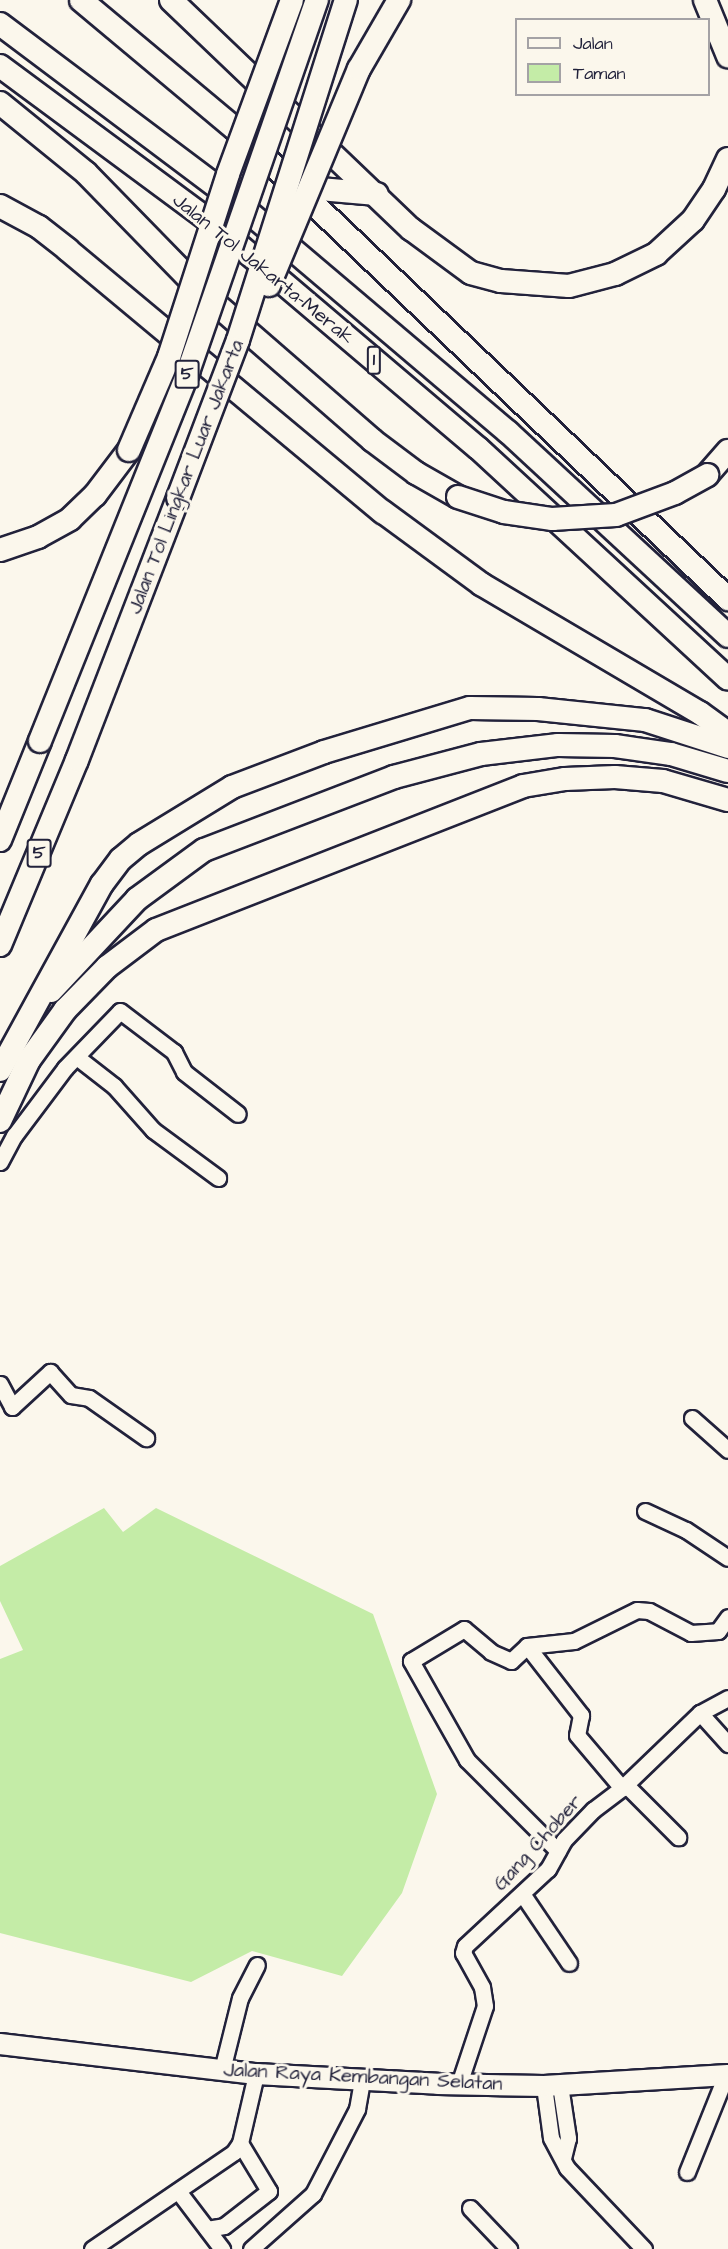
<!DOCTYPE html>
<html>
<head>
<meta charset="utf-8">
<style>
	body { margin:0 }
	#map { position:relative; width:728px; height:2249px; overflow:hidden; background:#fbf7ec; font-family:"Architects Daughter",sans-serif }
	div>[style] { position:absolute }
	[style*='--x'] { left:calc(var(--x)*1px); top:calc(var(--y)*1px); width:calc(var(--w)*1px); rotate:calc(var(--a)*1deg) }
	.green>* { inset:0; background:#c4eca7 }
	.roads { filter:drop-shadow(2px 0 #22223b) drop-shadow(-2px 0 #22223b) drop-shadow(0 2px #22223b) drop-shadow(0 -2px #22223b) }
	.minor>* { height:15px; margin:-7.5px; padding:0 7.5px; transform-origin:7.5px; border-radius:7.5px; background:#fbf7ec }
	.major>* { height:20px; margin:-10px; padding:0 10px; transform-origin:10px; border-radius:10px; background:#fbf7ec }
	.highway>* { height:22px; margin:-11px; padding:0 11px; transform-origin:11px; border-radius:11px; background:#fbf7ec }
	.bridges { filter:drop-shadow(2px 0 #22223b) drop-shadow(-2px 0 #22223b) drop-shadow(0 2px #22223b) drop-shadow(0 -2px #22223b) }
	.highway-bridge>* { height:22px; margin:-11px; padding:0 11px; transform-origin:11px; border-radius:11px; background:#fbf7ec }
	span { translate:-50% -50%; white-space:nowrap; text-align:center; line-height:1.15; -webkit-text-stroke:6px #fbf7ec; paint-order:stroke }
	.shield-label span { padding:2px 4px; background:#fbf7ec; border:2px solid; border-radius:4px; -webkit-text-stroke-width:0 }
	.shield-label { font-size:18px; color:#22223b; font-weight:700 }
	.street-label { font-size:20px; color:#22223b }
	.legend { position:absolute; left:515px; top:18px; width:195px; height:78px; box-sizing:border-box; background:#fbf7ec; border:2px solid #a4a2a5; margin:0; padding:8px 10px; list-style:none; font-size:18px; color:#22223b }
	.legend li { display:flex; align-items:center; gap:12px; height:30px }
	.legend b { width:30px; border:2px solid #a4a2a5 }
</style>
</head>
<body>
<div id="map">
	<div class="green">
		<div style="clip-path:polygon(104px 1508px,123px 1532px,156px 1508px,373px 1614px,437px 1794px,402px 1893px,342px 1976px,252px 1951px,191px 1982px,0 1933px,0 1659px,23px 1650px,0 1601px,0 1566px)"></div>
	</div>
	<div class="roads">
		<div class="minor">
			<div style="--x:78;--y:1058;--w:46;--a:37.9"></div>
			<div style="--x:114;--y:1086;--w:59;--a:48.4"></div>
			<div style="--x:153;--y:1130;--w:81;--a:36.4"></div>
			<div style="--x:0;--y:1162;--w:30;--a:-62"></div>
			<div style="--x:14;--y:1136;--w:85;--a:-53.1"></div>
			<div style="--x:65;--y:1068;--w:79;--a:-46"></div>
			<div style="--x:120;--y:1011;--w:68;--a:37.2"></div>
			<div style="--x:174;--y:1052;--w:22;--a:63"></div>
			<div style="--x:184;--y:1072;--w:68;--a:37.9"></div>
			<div style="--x:0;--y:1384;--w:26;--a:62"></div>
			<div style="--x:12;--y:1407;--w:52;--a:-42.6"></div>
			<div style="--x:50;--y:1372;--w:31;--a:48"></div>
			<div style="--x:71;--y:1395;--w:18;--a:9"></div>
			<div style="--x:89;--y:1398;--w:70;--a:35.1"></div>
			<div style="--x:692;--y:1418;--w:48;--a:41.6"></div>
			<div style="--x:645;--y:1511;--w:45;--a:24.9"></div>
			<div style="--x:686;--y:1530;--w:50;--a:33.7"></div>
			<div style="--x:718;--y:1631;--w:17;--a:-54"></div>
			<div style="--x:527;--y:1646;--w:88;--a:52"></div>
			<div style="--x:581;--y:1715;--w:20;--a:101"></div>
			<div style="--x:577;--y:1735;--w:70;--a:49.7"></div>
			<div style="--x:700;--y:1713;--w:42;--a:47.9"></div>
			<div style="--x:626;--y:1785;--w:74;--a:45"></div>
			<div style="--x:558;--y:1851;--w:129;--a:-135"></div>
			<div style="--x:467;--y:1760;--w:114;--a:-119.5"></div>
			<div style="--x:411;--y:1661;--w:62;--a:-31.1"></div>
			<div style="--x:464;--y:1629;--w:35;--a:40"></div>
			<div style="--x:491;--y:1652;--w:22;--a:24"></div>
			<div style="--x:511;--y:1661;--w:22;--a:-43"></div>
			<div style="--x:527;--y:1646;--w:47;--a:-6.1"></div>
			<div style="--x:574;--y:1641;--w:70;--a:-26.2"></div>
			<div style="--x:637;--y:1610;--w:12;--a:5"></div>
			<div style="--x:649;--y:1611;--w:47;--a:27.6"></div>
			<div style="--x:691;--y:1633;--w:27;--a:-4"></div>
			<div style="--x:523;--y:1895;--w:82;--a:55.9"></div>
			<div style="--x:222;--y:2070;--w:74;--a:-76"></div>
			<div style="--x:240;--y:1998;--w:37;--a:-63"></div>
			<div style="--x:459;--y:2084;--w:82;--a:-71.6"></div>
			<div style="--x:485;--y:2006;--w:19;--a:-99"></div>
			<div style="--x:482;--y:1987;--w:39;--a:-119"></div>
			<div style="--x:463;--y:1953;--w:7;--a:-74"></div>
			<div style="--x:465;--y:1946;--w:113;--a:-42.9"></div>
			<div style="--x:548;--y:1869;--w:33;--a:-61"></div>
			<div style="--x:564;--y:1840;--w:42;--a:-46"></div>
			<div style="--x:593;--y:1810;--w:36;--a:-37"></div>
			<div style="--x:622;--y:1788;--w:108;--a:-43.9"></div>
			<div style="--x:700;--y:1713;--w:32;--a:-28"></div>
			<div style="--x:560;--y:2085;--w:54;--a:81.4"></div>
			<div style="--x:568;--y:2138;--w:21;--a:104"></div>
			<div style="--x:544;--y:2086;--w:52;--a:82.3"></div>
			<div style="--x:551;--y:2138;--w:34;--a:62"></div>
			<div style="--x:567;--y:2168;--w:112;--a:46.5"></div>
			<div style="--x:687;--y:2172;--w:105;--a:-68.1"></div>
			<div style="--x:178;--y:2191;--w:73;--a:52.8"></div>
			<div style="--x:470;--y:2208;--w:57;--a:46.4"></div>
			<div style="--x:207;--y:2229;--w:17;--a:-10"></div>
			<div style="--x:224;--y:2226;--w:57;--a:-37.9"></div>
			<div style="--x:269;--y:2191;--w:56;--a:-121.1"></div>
			<div style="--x:92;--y:2249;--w:172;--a:-34.3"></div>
			<div style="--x:234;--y:2152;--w:11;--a:-56"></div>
			<div style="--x:240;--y:2143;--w:71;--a:-76.9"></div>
			<div style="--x:251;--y:2249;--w:83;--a:-41.6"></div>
			<div style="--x:313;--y:2194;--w:96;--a:-62.6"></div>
			<div style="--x:357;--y:2109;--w:29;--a:-80"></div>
		</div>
		<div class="major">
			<div style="--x:0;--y:2044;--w:258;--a:6.7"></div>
			<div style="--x:256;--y:2074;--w:182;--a:3.1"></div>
			<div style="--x:438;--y:2084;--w:106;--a:1.1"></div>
			<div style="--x:544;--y:2086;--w:184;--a:-3.4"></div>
		</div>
		<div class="highway">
			<div style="--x:81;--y:0;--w:199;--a:39.9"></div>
			<div style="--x:234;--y:128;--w:683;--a:43.63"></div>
			<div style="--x:171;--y:0;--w:332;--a:43.7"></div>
			<div style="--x:411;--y:229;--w:74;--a:36.3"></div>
			<div style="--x:471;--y:273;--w:31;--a:15"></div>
			<div style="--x:501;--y:281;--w:68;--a:4.2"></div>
			<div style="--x:569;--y:286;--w:48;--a:-14.6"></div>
			<div style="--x:615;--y:274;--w:46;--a:-26"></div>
			<div style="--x:656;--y:254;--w:50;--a:-42.6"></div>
			<div style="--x:693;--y:220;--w:37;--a:-56"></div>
			<div style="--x:714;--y:189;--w:33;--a:-65"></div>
			<div style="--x:705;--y:0;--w:61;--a:67.7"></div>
			<div style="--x:0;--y:24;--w:291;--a:36.9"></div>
			<div style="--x:233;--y:199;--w:360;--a:40.3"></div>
			<div style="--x:508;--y:432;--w:300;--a:42.8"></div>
			<div style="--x:0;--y:66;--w:269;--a:36.5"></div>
			<div style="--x:216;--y:226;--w:343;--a:40.3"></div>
			<div style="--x:478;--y:448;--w:340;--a:42.7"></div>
			<div style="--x:0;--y:103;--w:111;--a:39.1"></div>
			<div style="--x:86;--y:173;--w:166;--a:45.7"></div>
			<div style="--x:202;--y:292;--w:225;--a:41"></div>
			<div style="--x:372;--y:440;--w:55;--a:36.9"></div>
			<div style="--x:416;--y:473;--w:48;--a:29.7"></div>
			<div style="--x:297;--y:187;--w:80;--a:5"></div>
			<div style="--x:0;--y:206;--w:44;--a:28.3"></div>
			<div style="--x:39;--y:227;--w:37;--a:38"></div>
			<div style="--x:68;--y:250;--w:410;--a:39.8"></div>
			<div style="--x:383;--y:512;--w:122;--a:36.3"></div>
			<div style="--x:481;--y:584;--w:254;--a:30.5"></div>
			<div style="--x:700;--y:713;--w:34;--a:36"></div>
			<div style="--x:707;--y:475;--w:32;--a:-49"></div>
			<div style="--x:0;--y:550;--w:40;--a:-18.9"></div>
			<div style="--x:38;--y:537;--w:37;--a:-29"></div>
			<div style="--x:70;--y:519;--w:35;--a:-44"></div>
			<div style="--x:95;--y:495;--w:56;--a:-52.9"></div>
			<div style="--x:0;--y:840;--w:107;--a:-68"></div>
			<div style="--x:0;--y:945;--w:200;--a:-67.4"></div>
			<div style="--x:77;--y:760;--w:281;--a:-68.9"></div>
			<div style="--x:51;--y:991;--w:126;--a:-46.9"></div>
			<div style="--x:137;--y:899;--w:83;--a:-36.2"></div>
			<div style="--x:204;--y:850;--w:204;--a:-21"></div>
			<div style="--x:394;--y:777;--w:90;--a:-14.8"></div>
			<div style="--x:481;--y:754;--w:78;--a:-6.7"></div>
			<div style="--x:558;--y:745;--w:57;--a:1"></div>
			<div style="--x:615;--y:746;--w:57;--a:8.1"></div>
			<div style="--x:671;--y:754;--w:59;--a:16.6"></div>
			<div style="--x:0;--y:1070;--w:212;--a:-61.3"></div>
			<div style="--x:102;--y:884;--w:31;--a:-53"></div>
			<div style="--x:121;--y:859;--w:23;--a:-40"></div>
			<div style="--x:139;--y:844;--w:109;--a:-31.5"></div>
			<div style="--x:232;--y:787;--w:98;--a:-20.8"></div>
			<div style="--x:324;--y:752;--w:152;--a:-16.8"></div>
			<div style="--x:470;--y:708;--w:68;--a:0.8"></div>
			<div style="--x:538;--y:709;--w:108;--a:5.9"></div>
			<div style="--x:645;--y:720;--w:87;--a:18"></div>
			<div style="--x:0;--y:1121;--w:68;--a:-64.6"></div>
			<div style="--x:29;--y:1060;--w:62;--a:-54.2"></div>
			<div style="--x:65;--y:1010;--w:60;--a:-45.7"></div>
			<div style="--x:107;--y:967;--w:61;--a:-37.1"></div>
			<div style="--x:156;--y:930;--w:394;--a:-21.4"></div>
			<div style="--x:523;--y:786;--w:43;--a:-9.5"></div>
			<div style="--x:565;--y:779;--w:50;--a:-2.3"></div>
			<div style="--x:615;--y:777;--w:48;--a:4.8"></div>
			<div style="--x:663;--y:781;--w:68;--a:16.3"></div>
		</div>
	</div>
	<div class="bridges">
		<div class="highway-bridge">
			<div style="--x:269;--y:285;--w:234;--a:-67.4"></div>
			<div style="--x:359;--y:69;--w:80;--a:-59.9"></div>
			<div style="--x:129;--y:450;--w:101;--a:-66.7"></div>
			<div style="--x:169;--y:357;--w:192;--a:-72.1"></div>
			<div style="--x:228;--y:174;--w:185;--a:-69.8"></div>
			<div style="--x:458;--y:497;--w:48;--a:18.1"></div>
			<div style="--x:504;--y:512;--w:49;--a:8.3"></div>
			<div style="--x:552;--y:519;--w:64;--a:-3.6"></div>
			<div style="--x:616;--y:515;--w:63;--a:-20.4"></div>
			<div style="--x:675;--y:493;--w:37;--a:-29"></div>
			<div style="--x:178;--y:498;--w:169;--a:-69.2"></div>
			<div style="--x:238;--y:340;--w:357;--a:-72.4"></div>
			<div style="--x:40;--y:741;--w:398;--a:-68.1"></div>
			<div style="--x:188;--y:372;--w:394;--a:-70.9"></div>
		</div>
	</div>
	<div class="shield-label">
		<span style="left:374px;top:360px">1</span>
		<span style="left:187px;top:374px">5</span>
		<span style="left:39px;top:853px">5</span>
	</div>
	<div class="street-label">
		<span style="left:263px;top:269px;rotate:39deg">Jalan Tol Jakarta–Merak</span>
		<span style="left:186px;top:477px;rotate:-69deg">Jalan Tol Lingkar Luar Jakarta</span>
		<span style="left:538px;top:1843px;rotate:-48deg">Gang Chober</span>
		<span style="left:363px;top:2077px;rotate:3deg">Jalan Raya Kembangan Selatan</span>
	</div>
	<ul class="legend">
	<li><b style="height:8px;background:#fbf7ec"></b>Jalan</li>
	<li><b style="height:16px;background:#c4eca7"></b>Taman</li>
	</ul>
</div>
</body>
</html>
